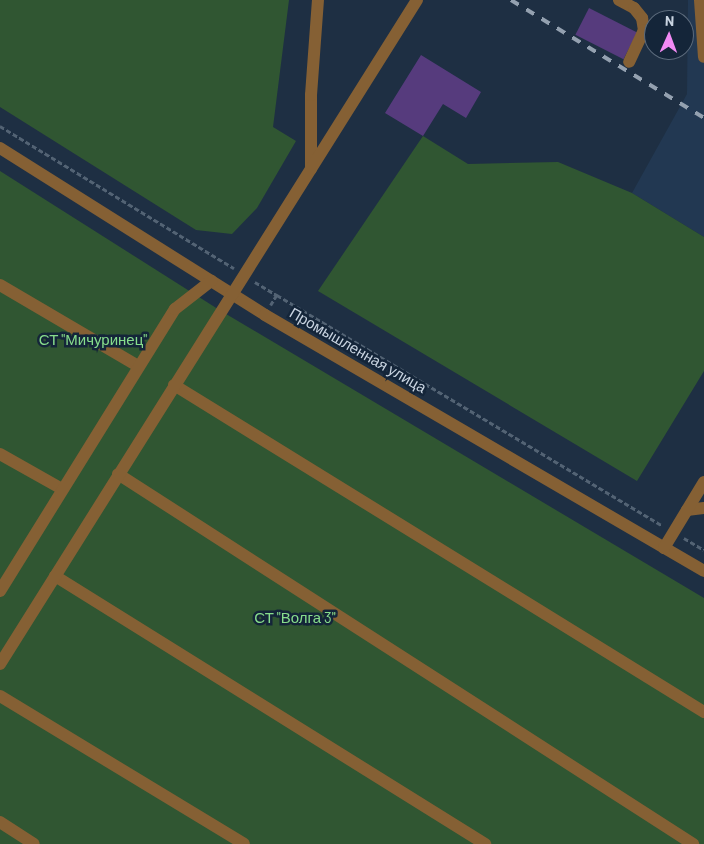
<!DOCTYPE html>
<html>
<head>
<meta charset="utf-8">
<style>
	body { margin:0 }
	#map { position:relative; width:704px; height:844px; overflow:hidden; background:#1e2f43; font-family:Barlow,sans-serif }
	div>[style] { position:absolute }
	[style*='--x'] { left:calc(var(--x)*1px); top:calc(var(--y)*1px); width:calc(var(--w)*1px); rotate:calc(var(--a)*1deg) }
	.built>* { inset:0; background:#223852 }
	.green>* { inset:0; background:#305632 }
	.building>* { inset:0; background:#563b7d; transform-origin:0 0 }
	.path>* { height:2.5px; margin-top:-1.25px; transform-origin:0; background:repeating-linear-gradient(90deg,#536374 0 5px,transparent 0 7.5px) }
	.minor>* { height:12px; margin:-6px; padding:0 6px; transform-origin:6px; border-radius:6px; background:#856034 }
	.rail>* { height:4px; margin-top:-2px; transform-origin:0; background:repeating-linear-gradient(90deg,#94a1b0 0 9px,transparent 0 18px) }
	span { translate:-50% -50%; white-space:nowrap; text-align:center; line-height:1.15; -webkit-text-stroke:5px #142539; paint-order:stroke }
	.park-label { font-size:15px; color:#87dd8c }
	.street-label { font-size:15px; color:#c9d4e1 }
	.north { position:absolute; left:644px; top:10px; width:50px; height:50px; box-sizing:border-box; background:#142539; border:1px solid #5c6b7c; border-radius:50%; rotate:2deg; font-size:14px; font-weight:700; line-height:20px; text-align:center; color:#c9d4e1 }
	.north::after { content:''; display:block; margin:auto; width:18px; height:22px; background:#f18af4; clip-path:polygon(50% 0,100% 100%,50% 72%,0 100%) }
</style>
</head>
<body>
<div id="map">
	<div class="built">
		<div style="clip-path:polygon(688px 0,704px 0,704px 237px,632px 193px,687px 94px)"></div>
	</div>
	<div class="green">
		<div style="clip-path:polygon(0 0,289px 0,273px 127px,296px 141px,257px 208px,232px 234px,196px 230px,0 107px)"></div>
		<div style="clip-path:polygon(423px 136px,468px 164px,558px 162px,632px 193px,704px 237px,704px 371px,637px 481px,318px 291px)"></div>
		<div style="clip-path:polygon(0 171px,221px 311px,704px 598px,704px 844px,0 844px)"></div>
	</div>
	<div class="building">
		<div style="left:589px;top:8px;width:54px;height:30px;rotate:27deg"></div>
		<div style="clip-path:polygon(421px 55px,481px 92px,466px 118px,443px 104px,423px 136px,385px 113px)"></div>
	</div>
	<div class="path">
		<div style="--x:0;--y:126;--w:274;--a:31.3"></div>
		<div style="--x:255;--y:282;--w:26;--a:31"></div>
		<div style="--x:277;--y:295;--w:12;--a:121"></div>
		<div style="--x:277;--y:295;--w:448;--a:30.9"></div>
		<div style="--x:684;--y:538;--w:23;--a:31"></div>
	</div>
	<div class="minor">
		<div style="--x:619;--y:0;--w:17;--a:28"></div>
		<div style="--x:634;--y:8;--w:13;--a:51"></div>
		<div style="--x:642;--y:18;--w:12;--a:81"></div>
		<div style="--x:644;--y:30;--w:35;--a:115"></div>
		<div style="--x:700;--y:0;--w:57;--a:86"></div>
		<div style="--x:0;--y:148;--w:313;--a:32.2"></div>
		<div style="--x:265;--y:315;--w:508;--a:30.25"></div>
		<div style="--x:311;--y:169;--w:74;--a:-90"></div>
		<div style="--x:311;--y:95;--w:95;--a:-85.8"></div>
		<div style="--x:0;--y:285;--w:160;--a:30.4"></div>
		<div style="--x:174;--y:385;--w:623;--a:31.67"></div>
		<div style="--x:0;--y:454;--w:71;--a:29.4"></div>
		<div style="--x:118;--y:474;--w:684;--a:32.76"></div>
		<div style="--x:687;--y:510;--w:17;--a:-7"></div>
		<div style="--x:664;--y:548;--w:77;--a:-58.8"></div>
		<div style="--x:55;--y:576;--w:507;--a:31.93"></div>
		<div style="--x:0;--y:591;--w:332;--a:-58.2"></div>
		<div style="--x:175;--y:309;--w:46;--a:-37.9"></div>
		<div style="--x:0;--y:664;--w:784;--a:-57.87"></div>
		<div style="--x:0;--y:696;--w:285;--a:31.2"></div>
		<div style="--x:0;--y:822;--w:40;--a:32.9"></div>
	</div>
	<div class="rail">
		<div style="--x:511;--y:0;--w:226;--a:31.4"></div>
	</div>
	<div class="park-label">
		<span style="left:93px;top:340px">СТ "Мичуринец"</span>
		<span style="left:295px;top:618px">СТ "Волга 3"</span>
	</div>
	<div class="street-label">
		<span style="left:358px;top:350px;rotate:30deg">Промышленная улица</span>
	</div>
	<div class="north">N</div>
</div>
</body>
</html>
